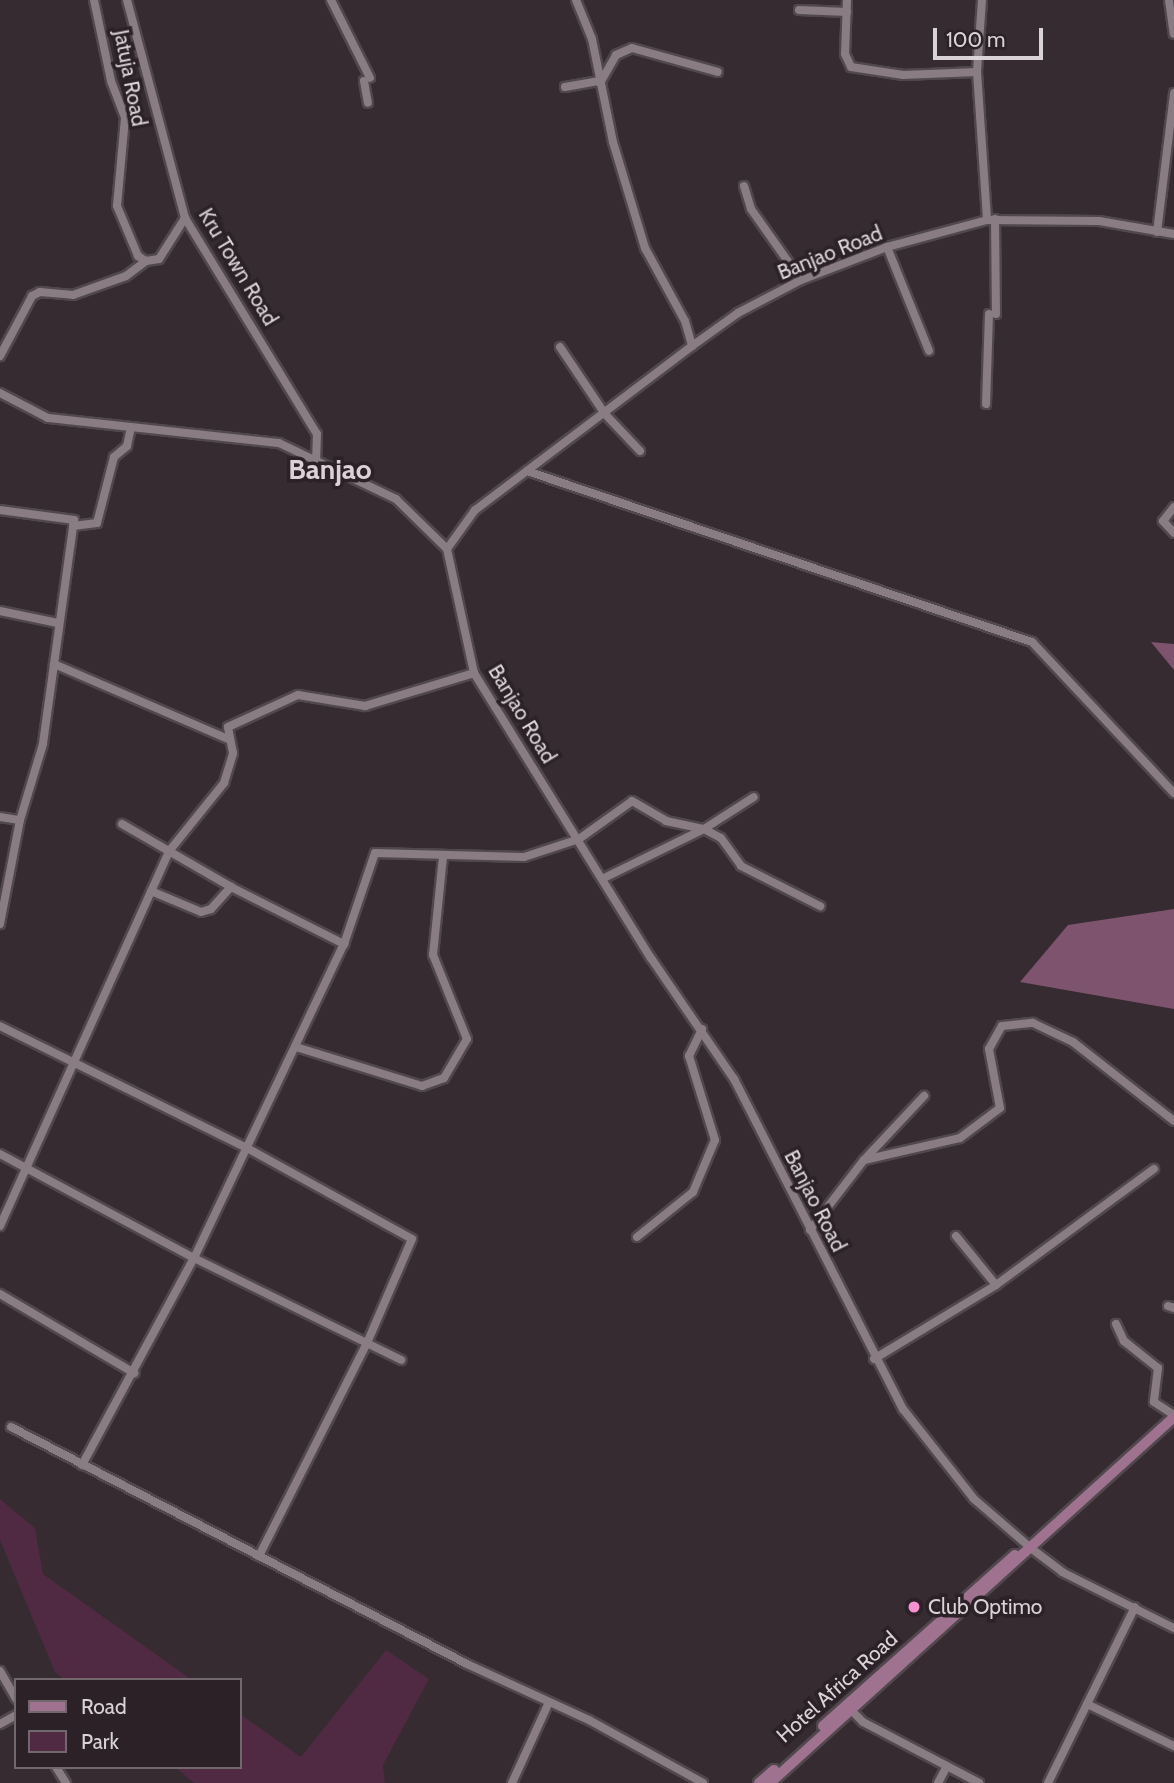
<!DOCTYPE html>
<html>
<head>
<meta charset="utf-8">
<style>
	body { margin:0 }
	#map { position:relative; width:1174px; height:1783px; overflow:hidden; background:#352b31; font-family:Cabin,sans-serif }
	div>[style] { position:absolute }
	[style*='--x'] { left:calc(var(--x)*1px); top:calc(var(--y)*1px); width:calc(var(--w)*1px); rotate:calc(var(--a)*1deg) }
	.green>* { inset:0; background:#502942 }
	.forest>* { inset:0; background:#7e536d }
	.roads { filter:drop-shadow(2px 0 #51484e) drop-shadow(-2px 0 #51484e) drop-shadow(0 2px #51484e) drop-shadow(0 -2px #51484e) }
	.street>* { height:8px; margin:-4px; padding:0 4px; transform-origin:4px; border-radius:4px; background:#897c83 }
	.secondary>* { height:10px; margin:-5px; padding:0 5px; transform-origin:5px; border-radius:5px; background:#9f728f }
	.dots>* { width:19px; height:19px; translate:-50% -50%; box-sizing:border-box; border:4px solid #2b2127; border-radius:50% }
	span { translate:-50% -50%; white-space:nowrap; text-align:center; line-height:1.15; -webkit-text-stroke:7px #2b2127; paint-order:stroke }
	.street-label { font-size:21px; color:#d9d2d6 }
	.poi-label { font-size:21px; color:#d9d2d6 }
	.left { translate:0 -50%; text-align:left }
	.district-label { font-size:28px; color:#ddd0d7; font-weight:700 }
	.legend { position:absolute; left:14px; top:1678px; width:228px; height:91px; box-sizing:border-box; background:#2b2127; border:2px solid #71686d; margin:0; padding:9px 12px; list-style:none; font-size:21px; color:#d9d2d6 }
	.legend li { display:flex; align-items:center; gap:14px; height:35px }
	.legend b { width:35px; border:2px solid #71686d }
	.scale { position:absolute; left:933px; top:28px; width:110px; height:32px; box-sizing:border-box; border:4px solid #d9d2d6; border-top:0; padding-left:9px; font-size:21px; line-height:24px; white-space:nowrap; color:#d9d2d6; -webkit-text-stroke:5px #2b2127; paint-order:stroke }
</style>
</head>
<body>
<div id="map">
	<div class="green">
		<div style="clip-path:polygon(0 1499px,35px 1528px,43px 1574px,192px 1680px,65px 1680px,55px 1672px,0 1540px)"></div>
		<div style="clip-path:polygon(386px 1650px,429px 1679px,383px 1765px,385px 1783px,194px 1783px,175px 1767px,240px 1767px,240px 1714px,301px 1757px)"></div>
	</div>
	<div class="forest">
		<div style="clip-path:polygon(1151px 642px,1174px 644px,1174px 670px)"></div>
		<div style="clip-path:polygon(1174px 909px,1174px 1009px,1020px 982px,1068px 925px)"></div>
	</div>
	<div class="roads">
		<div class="street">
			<div style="--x:94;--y:0;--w:83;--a:78.1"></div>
			<div style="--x:111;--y:81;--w:40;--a:69"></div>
			<div style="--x:125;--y:118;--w:88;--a:95.2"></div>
			<div style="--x:117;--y:206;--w:54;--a:67.2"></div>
			<div style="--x:138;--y:256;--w:9;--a:32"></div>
			<div style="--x:146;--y:261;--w:13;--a:-9"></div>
			<div style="--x:159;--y:259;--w:49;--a:-57.6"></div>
			<div style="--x:127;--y:0;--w:226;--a:75.1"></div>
			<div style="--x:185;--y:218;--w:253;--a:58.6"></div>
			<div style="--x:317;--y:434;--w:27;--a:92"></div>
			<div style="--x:331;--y:0;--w:87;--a:63.4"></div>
			<div style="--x:576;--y:0;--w:42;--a:67.7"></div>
			<div style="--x:592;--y:39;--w:105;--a:78.5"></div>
			<div style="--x:613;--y:142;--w:111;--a:73.2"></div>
			<div style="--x:645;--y:248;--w:83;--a:61.3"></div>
			<div style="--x:685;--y:321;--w:26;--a:74"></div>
			<div style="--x:847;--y:0;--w:54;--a:92.1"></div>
			<div style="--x:845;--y:54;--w:14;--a:65"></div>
			<div style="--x:851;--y:67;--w:53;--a:8.7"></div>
			<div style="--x:903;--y:75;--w:74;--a:-2.3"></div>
			<div style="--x:982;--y:0;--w:72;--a:94"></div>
			<div style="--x:977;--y:72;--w:148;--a:86.1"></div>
			<div style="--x:1169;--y:0;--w:34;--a:82"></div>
			<div style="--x:799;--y:10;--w:48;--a:2.4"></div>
			<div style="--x:364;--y:81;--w:22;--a:80"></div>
			<div style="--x:600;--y:83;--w:32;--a:-60"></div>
			<div style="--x:616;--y:55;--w:17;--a:-24"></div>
			<div style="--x:632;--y:48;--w:89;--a:15.6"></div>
			<div style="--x:565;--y:87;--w:35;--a:-10"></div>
			<div style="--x:744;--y:186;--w:24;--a:73"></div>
			<div style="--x:751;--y:209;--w:87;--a:54.8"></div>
			<div style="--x:995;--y:219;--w:95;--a:89.4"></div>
			<div style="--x:1157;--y:232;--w:140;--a:-83"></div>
			<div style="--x:1174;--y:234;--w:76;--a:-170.2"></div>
			<div style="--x:1099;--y:221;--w:112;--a:-179.5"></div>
			<div style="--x:987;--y:220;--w:104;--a:164.9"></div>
			<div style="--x:887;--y:247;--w:92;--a:159"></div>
			<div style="--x:801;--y:280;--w:71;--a:152.4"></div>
			<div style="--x:738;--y:313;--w:57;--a:144.3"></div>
			<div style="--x:692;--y:346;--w:272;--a:142.9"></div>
			<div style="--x:475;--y:510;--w:48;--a:125.7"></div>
			<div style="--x:447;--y:549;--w:127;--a:77.7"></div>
			<div style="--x:474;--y:673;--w:335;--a:58.2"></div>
			<div style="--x:651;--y:958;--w:147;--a:55.6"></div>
			<div style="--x:734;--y:1079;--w:371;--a:62.9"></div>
			<div style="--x:903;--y:1409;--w:115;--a:51.7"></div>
			<div style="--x:974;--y:1499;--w:77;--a:40.8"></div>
			<div style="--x:1032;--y:1549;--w:38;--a:37"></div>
			<div style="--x:1062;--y:1572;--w:125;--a:26.6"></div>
			<div style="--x:887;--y:247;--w:112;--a:68"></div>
			<div style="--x:560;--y:347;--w:81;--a:56.1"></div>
			<div style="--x:605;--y:414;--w:51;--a:46.6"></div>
			<div style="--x:0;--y:356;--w:68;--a:-61.9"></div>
			<div style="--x:32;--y:296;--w:9;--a:-27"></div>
			<div style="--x:40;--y:292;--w:33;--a:5"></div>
			<div style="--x:73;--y:295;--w:56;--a:-19.7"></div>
			<div style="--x:126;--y:276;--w:25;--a:-37"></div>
			<div style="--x:0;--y:393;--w:54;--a:27.5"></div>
			<div style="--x:48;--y:418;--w:232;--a:6.2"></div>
			<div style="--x:279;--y:443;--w:130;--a:25.6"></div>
			<div style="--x:396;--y:499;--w:71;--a:44.4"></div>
			<div style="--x:986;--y:404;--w:90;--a:-88.1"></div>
			<div style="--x:527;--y:471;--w:533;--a:18.71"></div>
			<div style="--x:1032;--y:642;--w:207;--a:46.8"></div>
			<div style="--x:1174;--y:507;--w:18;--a:128"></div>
			<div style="--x:1163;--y:521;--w:16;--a:47"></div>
			<div style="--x:0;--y:510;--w:75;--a:7.7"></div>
			<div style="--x:74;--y:520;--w:226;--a:97.9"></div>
			<div style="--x:43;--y:744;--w:79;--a:106.8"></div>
			<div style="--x:20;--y:820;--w:106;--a:100.9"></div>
			<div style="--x:73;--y:526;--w:24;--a:-7"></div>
			<div style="--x:97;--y:523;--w:68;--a:-75.6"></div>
			<div style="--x:114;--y:457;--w:17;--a:-40"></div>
			<div style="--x:127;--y:446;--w:19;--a:-78"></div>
			<div style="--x:0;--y:611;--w:59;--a:11.7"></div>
			<div style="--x:54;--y:664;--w:189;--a:23.3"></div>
			<div style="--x:0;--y:817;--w:20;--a:9"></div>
			<div style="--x:122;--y:824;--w:126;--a:30"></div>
			<div style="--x:231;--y:887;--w:127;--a:26.8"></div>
			<div style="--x:344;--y:944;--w:96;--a:-71.2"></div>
			<div style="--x:375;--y:853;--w:149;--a:1.5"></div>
			<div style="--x:524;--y:857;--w:58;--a:-18.1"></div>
			<div style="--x:579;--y:839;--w:65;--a:-35.6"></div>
			<div style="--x:632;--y:801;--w:39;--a:30"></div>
			<div style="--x:666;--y:821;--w:39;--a:12"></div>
			<div style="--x:704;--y:829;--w:19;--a:28"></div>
			<div style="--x:721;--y:838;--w:34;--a:54"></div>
			<div style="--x:741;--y:866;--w:89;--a:26.9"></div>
			<div style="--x:604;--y:878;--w:111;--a:-26.1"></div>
			<div style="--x:704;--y:829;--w:59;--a:-32.6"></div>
			<div style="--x:151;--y:891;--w:54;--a:22.8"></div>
			<div style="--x:201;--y:912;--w:10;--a:-17"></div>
			<div style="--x:211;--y:909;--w:30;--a:-48"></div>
			<div style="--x:0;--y:1026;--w:275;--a:26.3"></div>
			<div style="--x:247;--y:1148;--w:188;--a:28.9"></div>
			<div style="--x:412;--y:1239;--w:113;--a:113.4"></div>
			<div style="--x:367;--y:1343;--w:239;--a:116.9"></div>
			<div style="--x:296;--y:1047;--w:132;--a:17.2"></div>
			<div style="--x:422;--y:1086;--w:23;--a:-20"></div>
			<div style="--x:444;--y:1078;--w:45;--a:-59.5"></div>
			<div style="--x:467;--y:1039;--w:91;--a:-112"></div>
			<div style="--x:433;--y:955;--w:100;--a:-84.2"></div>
			<div style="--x:0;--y:1154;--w:220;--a:28.2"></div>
			<div style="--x:194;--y:1258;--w:231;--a:26.2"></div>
			<div style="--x:864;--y:1160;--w:98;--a:-12.9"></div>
			<div style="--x:960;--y:1138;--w:50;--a:-36.9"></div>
			<div style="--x:1000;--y:1108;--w:60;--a:-100.6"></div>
			<div style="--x:989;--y:1049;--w:26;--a:-61"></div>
			<div style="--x:1002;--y:1026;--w:31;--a:-6"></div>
			<div style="--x:1033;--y:1023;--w:44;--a:25.4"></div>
			<div style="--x:1073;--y:1042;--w:128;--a:38"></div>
			<div style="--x:0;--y:1226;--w:413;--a:-65.7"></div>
			<div style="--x:170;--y:850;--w:86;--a:-51.1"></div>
			<div style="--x:224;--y:783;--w:31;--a:-73"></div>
			<div style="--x:233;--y:753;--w:26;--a:-101"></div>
			<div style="--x:228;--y:727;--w:77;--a:-24.6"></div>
			<div style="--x:298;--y:695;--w:68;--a:9.3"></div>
			<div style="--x:365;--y:706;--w:114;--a:-16.8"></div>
			<div style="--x:810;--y:1230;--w:88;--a:-52.4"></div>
			<div style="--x:864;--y:1160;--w:88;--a:-46.8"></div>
			<div style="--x:956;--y:1236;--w:63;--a:50.8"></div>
			<div style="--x:637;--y:1237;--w:72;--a:-38.8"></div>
			<div style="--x:693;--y:1192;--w:56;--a:-67.1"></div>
			<div style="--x:715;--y:1140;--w:88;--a:-107.2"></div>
			<div style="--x:689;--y:1056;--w:30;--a:-64"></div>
			<div style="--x:0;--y:1294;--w:156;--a:30.5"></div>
			<div style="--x:1168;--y:1306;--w:6;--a:18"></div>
			<div style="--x:1116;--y:1324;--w:19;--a:65"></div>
			<div style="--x:1124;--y:1341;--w:43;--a:38.5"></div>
			<div style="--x:1158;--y:1368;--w:34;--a:97"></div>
			<div style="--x:1154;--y:1402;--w:24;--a:33"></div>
			<div style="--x:874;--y:1359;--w:143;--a:-31.2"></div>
			<div style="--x:996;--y:1285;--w:196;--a:-36.3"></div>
			<div style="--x:11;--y:1427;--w:514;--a:27.46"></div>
			<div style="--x:467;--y:1664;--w:134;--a:24.7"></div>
			<div style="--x:589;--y:1720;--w:130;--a:28.9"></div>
			<div style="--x:82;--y:1465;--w:235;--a:-61.6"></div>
			<div style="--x:194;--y:1258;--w:348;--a:-64.5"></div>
			<div style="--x:0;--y:1671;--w:32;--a:60"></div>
			<div style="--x:1087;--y:1704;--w:97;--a:25.8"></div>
			<div style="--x:851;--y:1710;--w:17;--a:45"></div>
			<div style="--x:863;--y:1722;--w:131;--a:27.7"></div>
			<div style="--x:0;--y:1724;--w:18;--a:-29"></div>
			<div style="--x:56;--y:1767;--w:19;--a:58"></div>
			<div style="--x:512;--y:1783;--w:89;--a:-65.4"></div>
			<div style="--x:938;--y:1783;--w:19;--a:-62"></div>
			<div style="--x:1048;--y:1783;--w:196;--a:-63.7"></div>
		</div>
		<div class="secondary">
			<div style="--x:823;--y:1726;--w:257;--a:-41.7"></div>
			<div style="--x:759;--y:1783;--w:20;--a:-41"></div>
			<div style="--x:770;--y:1783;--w:545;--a:-42.17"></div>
		</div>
	</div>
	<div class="dots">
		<div style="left:914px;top:1607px;background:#f690d0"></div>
	</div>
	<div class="street-label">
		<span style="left:130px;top:78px;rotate:79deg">Jatuja Road</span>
		<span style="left:830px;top:253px;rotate:-22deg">Banjao Road</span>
		<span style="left:238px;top:267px;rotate:59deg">Kru Town Road</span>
		<span style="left:522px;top:714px;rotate:59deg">Banjao Road</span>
		<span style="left:815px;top:1201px;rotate:63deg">Banjao Road</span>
		<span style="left:837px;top:1687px;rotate:-42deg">Hotel Africa Road</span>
	</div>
	<div class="poi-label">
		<span class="left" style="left:928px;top:1607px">Club Optimo</span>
	</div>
	<div class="district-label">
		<span style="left:330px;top:469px">Banjao</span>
	</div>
	<ul class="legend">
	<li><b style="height:9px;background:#9f728f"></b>Road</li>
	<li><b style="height:19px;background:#502942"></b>Park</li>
	</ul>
	<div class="scale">100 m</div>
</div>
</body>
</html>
